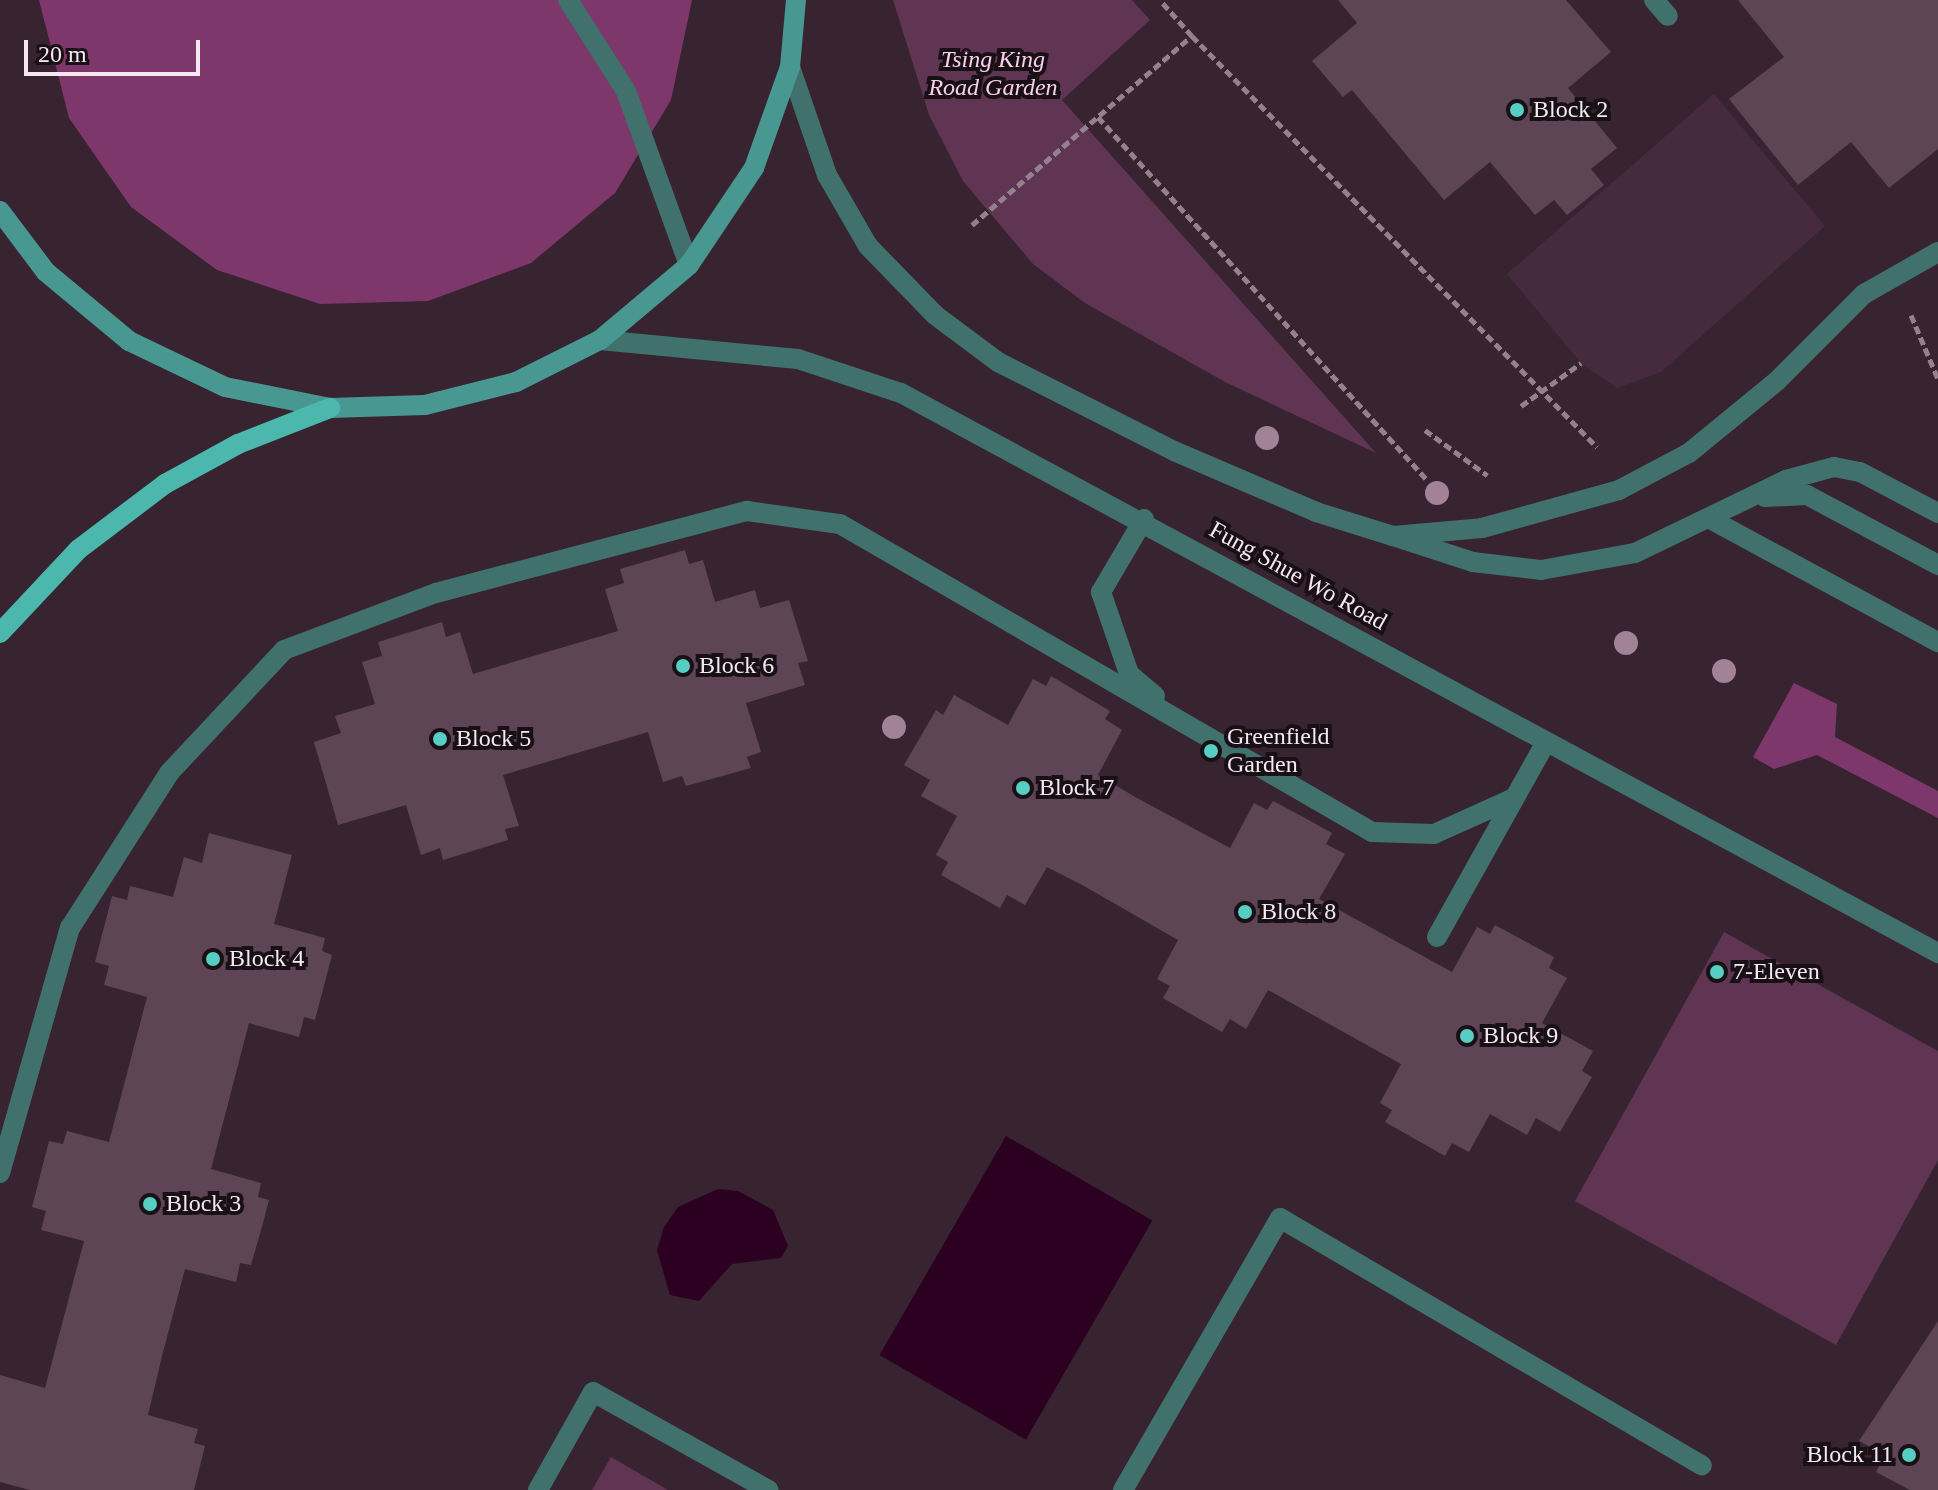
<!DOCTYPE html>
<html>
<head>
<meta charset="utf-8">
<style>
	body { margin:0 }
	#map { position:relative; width:1938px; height:1490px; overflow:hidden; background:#382331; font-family:"Times New Roman",serif }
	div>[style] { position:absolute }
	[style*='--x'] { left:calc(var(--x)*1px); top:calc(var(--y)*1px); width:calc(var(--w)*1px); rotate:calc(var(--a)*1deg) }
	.built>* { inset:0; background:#462b3e }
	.green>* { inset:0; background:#5f3553 }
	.forest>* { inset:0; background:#7d376a }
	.water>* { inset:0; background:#2b0021; transform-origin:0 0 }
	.building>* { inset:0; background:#5d4555 }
	.path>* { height:5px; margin-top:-2.5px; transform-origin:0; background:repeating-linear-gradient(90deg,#93828d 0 8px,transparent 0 12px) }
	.service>* { height:20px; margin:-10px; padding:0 10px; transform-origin:10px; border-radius:10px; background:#41716c }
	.minor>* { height:20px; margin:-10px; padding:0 10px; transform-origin:10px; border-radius:10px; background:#41716c }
	.secondary>* { height:20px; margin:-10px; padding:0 10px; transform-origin:10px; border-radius:10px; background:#489891 }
	.primary>* { height:20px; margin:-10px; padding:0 10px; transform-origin:10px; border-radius:10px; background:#4bb7ad }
	.path-bridge>* { height:5px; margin-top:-2.5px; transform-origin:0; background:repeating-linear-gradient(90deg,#93828d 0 8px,transparent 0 12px) }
	.trees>* { width:24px; height:24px; margin:-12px; border-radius:50%; background:#a28297 }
	.dots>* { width:22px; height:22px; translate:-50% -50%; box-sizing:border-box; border:4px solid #191016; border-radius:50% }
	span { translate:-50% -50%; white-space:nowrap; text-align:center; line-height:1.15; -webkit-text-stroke:8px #191016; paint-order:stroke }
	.park-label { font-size:24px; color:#f9cfeb; font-style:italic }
	.poi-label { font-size:24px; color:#f6e8f1 }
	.left { translate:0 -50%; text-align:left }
	.right { translate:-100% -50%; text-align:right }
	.street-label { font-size:24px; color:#f6e8f1 }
	.scale { position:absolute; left:24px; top:40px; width:176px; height:36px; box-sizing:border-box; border:4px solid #f6e8f1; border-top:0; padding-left:10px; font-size:24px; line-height:28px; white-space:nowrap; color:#f6e8f1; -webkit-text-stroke:6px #191016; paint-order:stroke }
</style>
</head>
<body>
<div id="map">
	<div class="built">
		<div style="clip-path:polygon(1714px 94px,1825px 226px,1661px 372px,1617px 388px,1581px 363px,1507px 274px)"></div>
	</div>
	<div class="green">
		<div style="clip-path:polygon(893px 0,1132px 0,1150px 20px,1062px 100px,1376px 453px,1225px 382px,1085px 303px,1033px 264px,963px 181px,929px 115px)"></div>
		<div style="clip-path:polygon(1724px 932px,1938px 1051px,1938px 1160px,1836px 1345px,1575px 1201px)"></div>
		<div style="clip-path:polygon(611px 1457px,668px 1490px,592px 1490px)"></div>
	</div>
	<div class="forest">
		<div style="clip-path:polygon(39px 0,692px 0,671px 100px,615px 193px,531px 263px,428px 301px,320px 304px,217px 270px,131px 207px,69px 118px)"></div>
		<div style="clip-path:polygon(1794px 683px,1837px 704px,1835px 737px,1938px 791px,1938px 818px,1817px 755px,1774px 769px,1753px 757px)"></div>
	</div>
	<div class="water">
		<div style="left:1006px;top:1136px;width:169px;height:253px;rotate:30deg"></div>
		<div style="clip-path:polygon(718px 1189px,738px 1191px,773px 1210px,788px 1246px,781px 1258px,732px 1264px,699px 1301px,670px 1295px,657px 1250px,664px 1227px,678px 1207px)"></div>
	</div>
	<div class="building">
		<div style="clip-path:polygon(1338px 0,1566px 0,1611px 52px,1568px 88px,1617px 148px,1591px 169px,1604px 185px,1567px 215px,1554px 200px,1535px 215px,1490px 162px,1444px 200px,1352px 90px,1343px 97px,1312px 61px,1357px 23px)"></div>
		<div style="clip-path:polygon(1738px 0,1938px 0,1938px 149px,1889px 188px,1851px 142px,1798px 185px,1729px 99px,1784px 57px)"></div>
		<div style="clip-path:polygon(685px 550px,689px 564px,703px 560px,715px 602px,755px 590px,760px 608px,789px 600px,808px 661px,798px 663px,805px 685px,746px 703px,761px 752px,747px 757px,751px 768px,686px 786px,682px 776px,663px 782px,648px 732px,503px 775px,519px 826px,505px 829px,508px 840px,443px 860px,440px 848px,421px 855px,406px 805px,338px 825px,314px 742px,341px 733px,335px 716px,375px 704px,362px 662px,382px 656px,378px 642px,442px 622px,446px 637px,460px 632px,473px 674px,618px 631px,605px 589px,624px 583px,620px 569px)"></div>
		<div style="clip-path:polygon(1051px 676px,1110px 711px,1105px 719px,1122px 730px,1098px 775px,1137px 798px,1230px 848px,1254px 803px,1267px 810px,1273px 801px,1294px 812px,1332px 833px,1326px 844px,1345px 854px,1319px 899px,1452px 972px,1477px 927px,1490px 934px,1495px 925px,1554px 957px,1549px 968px,1567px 978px,1542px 1023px,1593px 1051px,1582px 1071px,1592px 1077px,1560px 1132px,1536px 1118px,1527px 1135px,1490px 1114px,1469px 1152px,1452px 1143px,1445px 1156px,1385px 1122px,1392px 1110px,1380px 1103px,1401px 1064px,1268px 990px,1246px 1029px,1230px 1019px,1222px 1032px,1163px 998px,1170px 986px,1157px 979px,1178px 940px,1084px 886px,1047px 867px,1025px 905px,1007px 895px,1000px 908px,941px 875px,948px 862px,936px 855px,957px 816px,921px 796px,930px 780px,904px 765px,936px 710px,943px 715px,954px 695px,1008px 725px,1033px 679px,1046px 686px)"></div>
		<div style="clip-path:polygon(209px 833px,292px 855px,274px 924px,325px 938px,322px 951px,332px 955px,315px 1020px,304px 1017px,299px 1037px,249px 1023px,211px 1169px,261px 1183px,258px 1197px,269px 1200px,263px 1223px,251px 1265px,240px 1263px,236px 1282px,185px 1269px,162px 1356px,148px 1415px,198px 1429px,194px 1443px,205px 1446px,194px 1490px,30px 1490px,0 1482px,0 1375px,45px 1388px,84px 1241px,41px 1230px,46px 1211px,32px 1207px,49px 1141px,63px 1144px,67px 1131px,109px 1142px,147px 997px,104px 985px,109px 966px,95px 962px,112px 896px,127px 900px,130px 886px,173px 897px,184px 857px,202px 863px)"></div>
		<div style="clip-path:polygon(1938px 1321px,1938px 1490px,1910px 1490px,1876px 1472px,1885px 1455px,1859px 1441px)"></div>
	</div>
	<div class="path">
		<div style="--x:1192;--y:36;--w:577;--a:45.42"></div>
		<div style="--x:1098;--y:117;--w:491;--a:47.8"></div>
		<div style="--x:972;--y:225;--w:290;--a:-40.7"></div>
		<div style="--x:1192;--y:36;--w:48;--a:-131.6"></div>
		<div style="--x:1911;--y:315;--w:69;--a:67.1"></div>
		<div style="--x:1425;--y:430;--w:77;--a:36"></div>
	</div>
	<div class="service">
		<div style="--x:568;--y:0;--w:108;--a:57.5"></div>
		<div style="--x:626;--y:91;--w:185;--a:70.1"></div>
		<div style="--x:1654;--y:0;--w:21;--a:49"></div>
		<div style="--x:1765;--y:497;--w:42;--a:-2.7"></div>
		<div style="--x:1807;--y:495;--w:149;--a:28.1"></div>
		<div style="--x:1144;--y:519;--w:85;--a:120.5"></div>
		<div style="--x:1101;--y:592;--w:87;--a:71.1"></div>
		<div style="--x:1129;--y:674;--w:34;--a:40"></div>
		<div style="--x:1712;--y:520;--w:257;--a:28.4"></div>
		<div style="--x:1393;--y:536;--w:84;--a:18"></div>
		<div style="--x:1473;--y:562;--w:68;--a:6.7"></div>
		<div style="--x:1541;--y:570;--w:96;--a:-10.3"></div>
		<div style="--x:1635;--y:553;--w:168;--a:-25.8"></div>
		<div style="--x:1786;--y:480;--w:50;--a:-15.2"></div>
		<div style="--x:1834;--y:467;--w:26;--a:11"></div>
		<div style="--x:1860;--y:472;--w:88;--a:27.7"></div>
		<div style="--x:1437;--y:937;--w:221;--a:-60.8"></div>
		<div style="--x:0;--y:1173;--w:255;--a:-74.1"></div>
		<div style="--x:70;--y:928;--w:184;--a:-57.4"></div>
		<div style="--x:169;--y:773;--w:168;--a:-46.9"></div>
		<div style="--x:284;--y:650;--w:162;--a:-20.6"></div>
		<div style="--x:436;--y:593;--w:322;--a:-14.8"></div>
		<div style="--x:747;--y:511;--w:94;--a:8"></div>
		<div style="--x:840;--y:524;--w:615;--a:30.07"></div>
		<div style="--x:1372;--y:832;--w:62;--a:1.8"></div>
		<div style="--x:1434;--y:834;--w:88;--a:-24.2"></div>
		<div style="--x:538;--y:1490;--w:112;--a:-60.7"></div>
		<div style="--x:593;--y:1392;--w:201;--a:29.2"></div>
		<div style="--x:1123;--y:1490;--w:314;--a:-60"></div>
		<div style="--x:1280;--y:1218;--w:489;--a:30.4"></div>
	</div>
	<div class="minor">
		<div style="--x:790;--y:67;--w:114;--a:71.1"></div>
		<div style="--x:827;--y:175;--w:82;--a:60"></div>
		<div style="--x:868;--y:246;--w:96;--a:45.8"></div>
		<div style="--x:935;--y:315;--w:79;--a:36.7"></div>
		<div style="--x:998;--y:362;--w:197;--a:26.8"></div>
		<div style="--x:1174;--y:451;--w:155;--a:23.2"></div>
		<div style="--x:1316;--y:512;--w:81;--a:17.3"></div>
		<div style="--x:1393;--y:536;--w:89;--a:-5.1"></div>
		<div style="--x:1482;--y:528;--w:142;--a:-15.5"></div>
		<div style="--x:1619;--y:490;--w:79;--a:-27.9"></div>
		<div style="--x:1689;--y:453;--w:114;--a:-39.3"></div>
		<div style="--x:1777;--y:381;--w:123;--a:-45"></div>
		<div style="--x:1864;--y:294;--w:85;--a:-29.6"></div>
		<div style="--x:600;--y:340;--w:199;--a:5.5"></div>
		<div style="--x:798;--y:359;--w:108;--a:18.3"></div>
		<div style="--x:901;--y:393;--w:1179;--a:28.37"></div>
	</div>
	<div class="secondary">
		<div style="--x:0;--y:211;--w:76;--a:53"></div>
		<div style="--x:46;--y:272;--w:108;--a:39.7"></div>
		<div style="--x:129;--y:341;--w:106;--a:25.6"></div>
		<div style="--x:225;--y:387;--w:107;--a:11.3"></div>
		<div style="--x:330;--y:408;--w:95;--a:-1.8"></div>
		<div style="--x:425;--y:405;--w:94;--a:-14.2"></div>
		<div style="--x:516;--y:382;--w:94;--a:-26.6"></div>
		<div style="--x:600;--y:340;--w:116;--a:-40.1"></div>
		<div style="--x:689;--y:265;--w:117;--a:-56.2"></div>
		<div style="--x:754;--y:168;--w:107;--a:-70.4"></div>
		<div style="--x:790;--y:67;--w:67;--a:-84.9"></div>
	</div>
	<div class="primary">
		<div style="--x:0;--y:633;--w:115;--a:-46.8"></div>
		<div style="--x:79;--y:549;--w:108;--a:-37.1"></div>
		<div style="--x:165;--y:484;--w:83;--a:-28.7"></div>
		<div style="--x:238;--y:444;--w:99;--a:-21.4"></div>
	</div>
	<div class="path-bridge">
		<div style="--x:1521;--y:406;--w:74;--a:-35.6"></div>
	</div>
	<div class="trees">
		<div style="left:1267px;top:438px"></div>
		<div style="left:1437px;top:493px"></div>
		<div style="left:1626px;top:643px"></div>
		<div style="left:1724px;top:671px"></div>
		<div style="left:894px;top:727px"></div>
	</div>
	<div class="dots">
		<div style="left:1517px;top:110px;background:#56cec3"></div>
		<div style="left:683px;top:666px;background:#56cec3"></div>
		<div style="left:440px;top:739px;background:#56cec3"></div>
		<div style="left:1211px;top:751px;background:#56cec3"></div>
		<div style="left:1023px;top:788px;background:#56cec3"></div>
		<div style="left:1245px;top:912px;background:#56cec3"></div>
		<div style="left:213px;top:959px;background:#56cec3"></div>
		<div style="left:1717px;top:972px;background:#56cec3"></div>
		<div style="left:1467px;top:1036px;background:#56cec3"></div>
		<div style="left:150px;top:1204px;background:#56cec3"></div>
		<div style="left:1909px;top:1455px;background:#56cec3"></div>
	</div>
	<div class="park-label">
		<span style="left:993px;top:74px">Tsing King<br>Road Garden</span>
	</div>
	<div class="poi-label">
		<span class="left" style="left:1533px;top:110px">Block 2</span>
		<span class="left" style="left:699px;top:666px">Block 6</span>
		<span class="left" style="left:1227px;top:751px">Greenfield<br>Garden</span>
		<span class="left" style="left:456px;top:739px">Block 5</span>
		<span class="left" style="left:1039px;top:788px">Block 7</span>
		<span class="left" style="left:1261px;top:912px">Block 8</span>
		<span class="left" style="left:229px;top:959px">Block 4</span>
		<span class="left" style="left:1733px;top:972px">7-Eleven</span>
		<span class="left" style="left:1483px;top:1036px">Block 9</span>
		<span class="left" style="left:166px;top:1204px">Block 3</span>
		<span class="right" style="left:1893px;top:1455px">Block 11</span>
	</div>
	<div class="street-label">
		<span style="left:1298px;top:576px;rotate:29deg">Fung Shue Wo Road</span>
	</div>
	<div class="scale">20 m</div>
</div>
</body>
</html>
